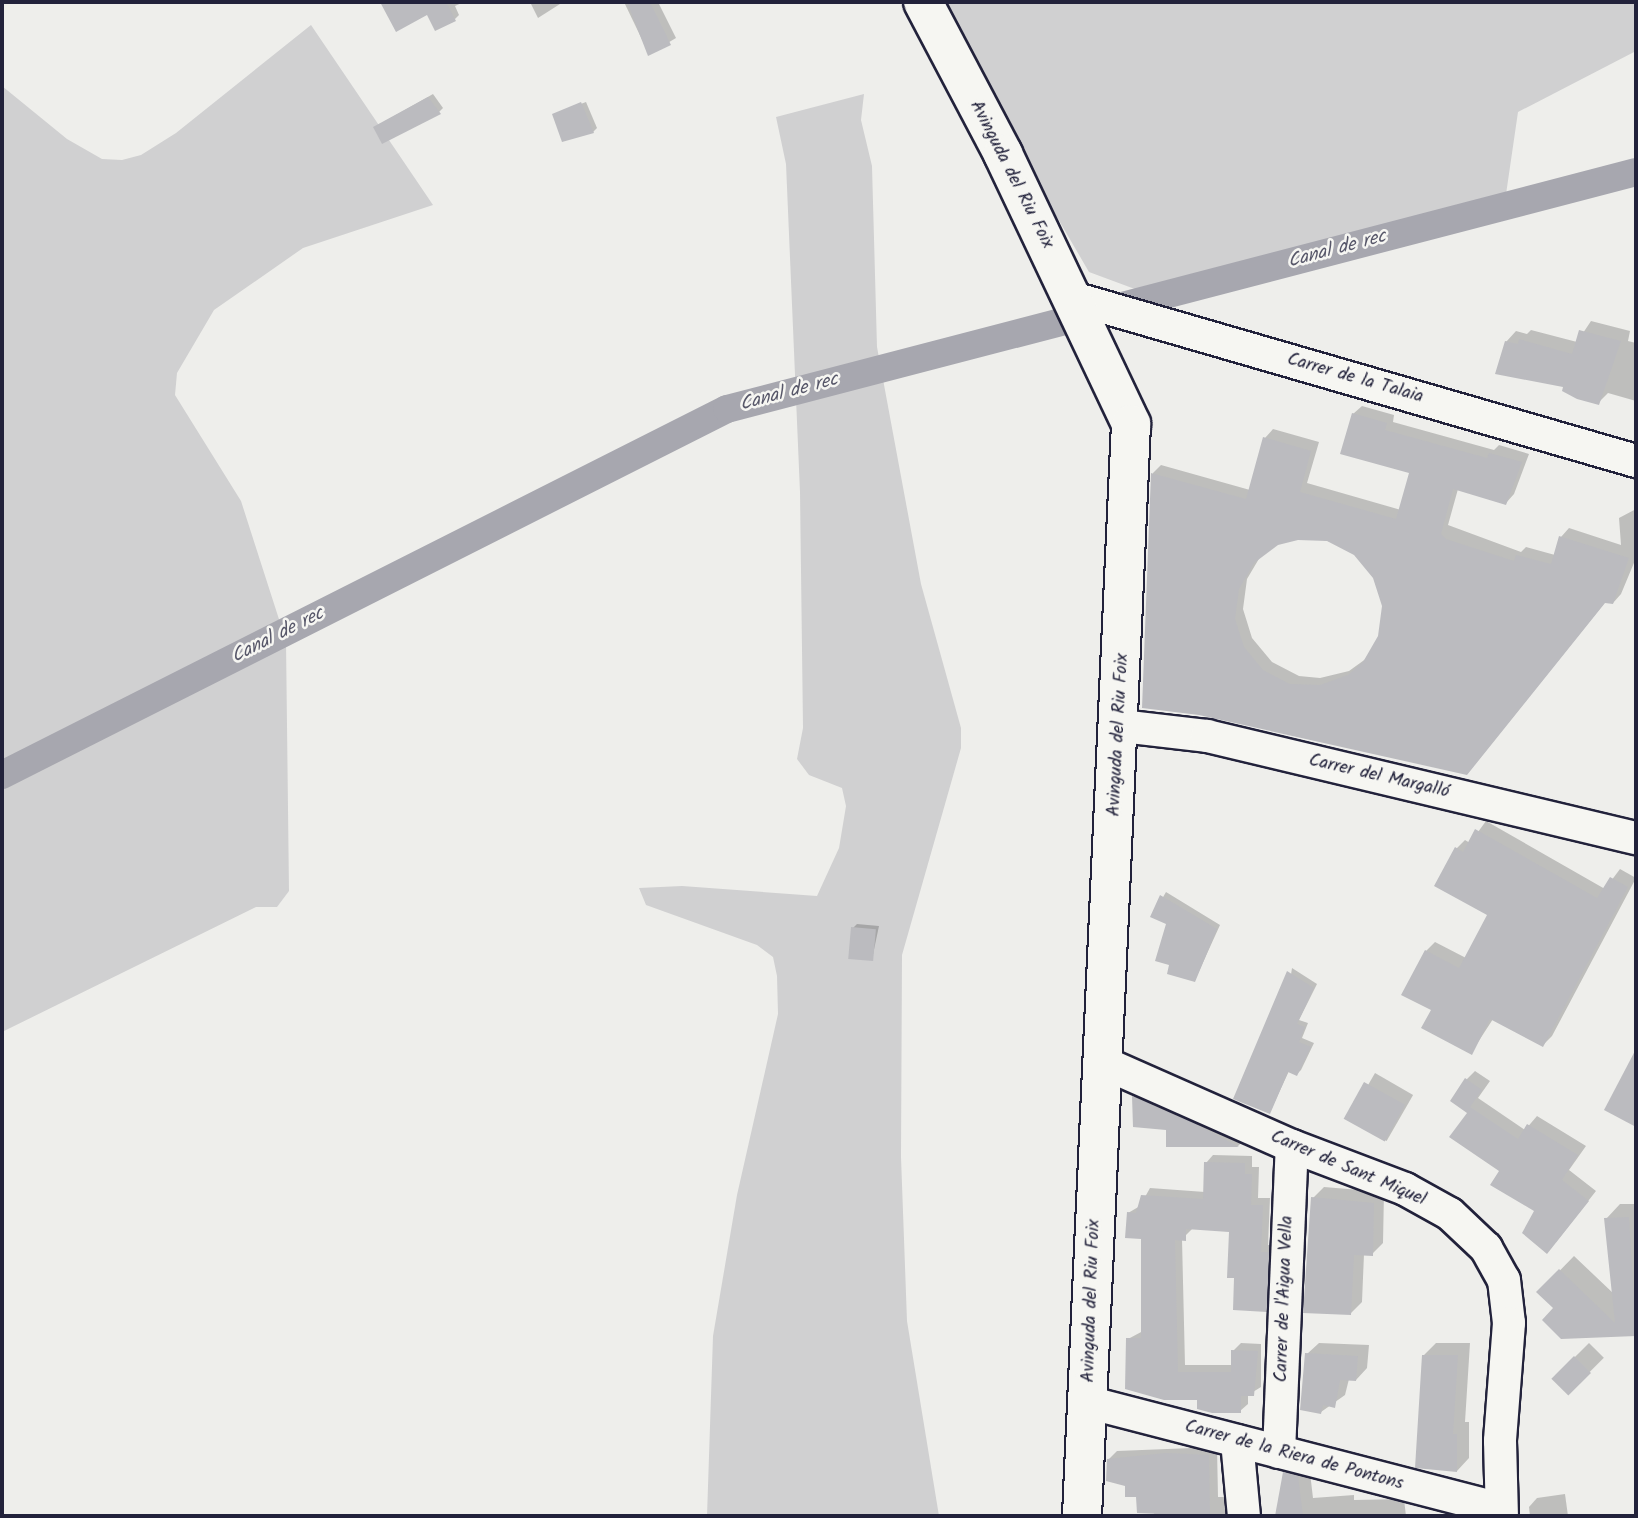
<!DOCTYPE html>
<html>
<head>
<meta charset="utf-8">
<style>
	body { margin:0 }
	#map { position:relative; width:1638px; height:1518px; overflow:hidden; background:#eeeeeb; font-family:Kalam,sans-serif }
	div>[style] { position:absolute }
	[style*='--x'] { left:calc(var(--x)*1px); top:calc(var(--y)*1px); width:calc(var(--w)*1px); rotate:calc(var(--a)*1deg) }
	.green>* { inset:0; background:#d0d0d1 }
	.shadow>* { inset:0; background:#0003; transform-origin:0 0 }
	.canal>* { height:28px; margin:-14px; padding:0 14px; transform-origin:14px; border-radius:14px; background:#a7a7af }
	.building>* { inset:0; background:#bbbbbf; transform-origin:0 0 }
	.roads { filter:drop-shadow(2px 0 #22223b) drop-shadow(-2px 0 #22223b) drop-shadow(0 2px #22223b) drop-shadow(0 -2px #22223b) }
	.street>* { height:32px; margin:-16px; padding:0 16px; transform-origin:16px; border-radius:16px; background:#f6f6f2 }
	.secondary>* { height:38px; margin:-19px; padding:0 19px; transform-origin:19px; border-radius:19px; background:#f6f6f2 }
	span { translate:-50% -50%; white-space:nowrap; text-align:center; line-height:1.15; -webkit-text-stroke:5px #f6f6f2; paint-order:stroke }
	.street-label { font-size:18px; color:#22223b }
	.water-label { font-size:19px; color:#575769; font-style:italic }
	.frame { position:absolute; inset:0; border:4px solid #22223b; pointer-events:none }
</style>
</head>
<body>
<div id="map">
	<div class="green">
		<div style="clip-path:polygon(941px 2px,1636px 2px,1636px 51px,1518px 112px,1504px 208px,1178px 305px,1089px 272px,945px 25px)"></div>
		<div style="clip-path:polygon(311px 25px,433px 205px,303px 248px,214px 310px,177px 373px,175px 395px,241px 501px,286px 641px,289px 891px,277px 907px,256px 907px,2px 1032px,2px 86px,67px 139px,102px 159px,122px 160px,141px 155px,176px 133px)"></div>
		<div style="clip-path:polygon(864px 94px,861px 120px,872px 166px,877px 347px,921px 584px,961px 728px,961px 748px,902px 955px,901px 1157px,907px 1321px,939px 1516px,707px 1516px,713px 1336px,737px 1195px,778px 1014px,777px 976px,773px 957px,757px 945px,646px 905px,639px 888px,682px 886px,817px 896px,839px 848px,846px 806px,842px 788px,809px 775px,797px 759px,803px 728px,800px 492px,786px 164px,776px 117px)"></div>
	</div>
	<div class="shadow">
		<div style="clip-path:polygon(382px 2px,464px 2px,455px 6px,459px 15px,455px 19px,427px 13px,396px 29px)"></div>
		<div style="clip-path:polygon(530px 2px,559px 2px,560px 4px,538px 18px)"></div>
		<div style="clip-path:polygon(624px 2px,658px 2px,676px 38px,649px 54px)"></div>
		<div style="clip-path:polygon(433px 94px,443px 108px,439px 112px,375px 127px)"></div>
		<div style="clip-path:polygon(586px 102px,597px 128px,593px 132px,554px 114px)"></div>
		<div style="clip-path:polygon(1591px 321px,1630px 331px,1628px 341px,1636px 343px,1636px 401px,1608px 393px,1598px 403px,1565px 386px,1497px 373px,1506px 342px,1516px 331px,1527px 334px,1531px 330px,1577px 342px)"></div>
		<div style="clip-path:polygon(evenodd,1362px 406px,1394px 415px,1393px 422px,1494px 450px,1499px 445px,1529px 454px,1514px 494px,1506px 503px,1458px 489px,1448px 525px,1521px 552px,1526px 547px,1555px 555px,1561px 537px,1569px 528px,1621px 545px,1619px 518px,1636px 509px,1636px 558px,1621px 594px,1613px 603px,1606px 601px,1467px 774px,1200px 713px,1144px 706px,1153px 473px,1161px 465px,1250px 490px,1265px 438px,1273px 429px,1319px 442px,1307px 483px,1401px 510px,1411px 472px,1353px 414px,1362px 406px,1307px 537px,1338px 543px,1355px 553px,1375px 577px,1384px 606px,1380px 637px,1367px 658px,1349px 671px,1320px 678px,1299px 676px,1272px 662px,1252px 638px,1243px 609px,1247px 579px,1260px 557px,1278px 544px,1307px 537px)"></div>
		<div style="clip-path:polygon(1486px 821px,1605px 889px,1620px 869px,1636px 878px,1552px 1036px,1543px 1045px,1493px 1019px,1471px 1053px,1433px 1010px,1426px 951px,1435px 942px,1466px 958px,1489px 915px,1456px 849px,1465px 840px,1470px 843px)"></div>
		<div style="clip-path:polygon(1166px 892px,1220px 925px,1195px 980px,1168px 923px,1152px 916px)"></div>
		<div style="clip-path:polygon(857px 924px,879px 926px,872px 959px,853px 928px)"></div>
		<div style="clip-path:polygon(1292px 968px,1317px 984px,1299px 1020px,1308px 1023px,1302px 1038px,1314px 1043px,1301px 1070px,1297px 1074px,1289px 1071px,1270px 1112px)"></div>
		<div style="clip-path:polygon(1475px 1071px,1490px 1081px,1478px 1098px,1525px 1130px,1537px 1116px,1586px 1146px,1569px 1170px,1596px 1191px,1556px 1242px,1536px 1210px,1501px 1170px,1469px 1112px,1466px 1080px)"></div>
		<div style="left:1375px;top:1073px;width:44px;height:53px;rotate:30deg"></div>
		<div style="clip-path:polygon(1144px 1087px,1247px 1137px,1238px 1146px,1168px 1146px,1168px 1128px,1135px 1125px,1134px 1096px)"></div>
		<div style="clip-path:polygon(1213px 1155px,1252px 1156px,1252px 1167px,1259px 1167px,1258px 1198px,1270px 1198px,1268px 1245px,1276px 1245px,1273px 1302px,1266px 1310px,1236px 1277px,1231px 1230px,1193px 1228px,1182px 1239px,1185px 1365px,1233px 1365px,1233px 1351px,1241px 1343px,1261px 1344px,1261px 1387px,1248px 1395px,1248px 1404px,1240px 1411px,1199px 1399px,1128px 1339px,1143px 1331px,1143px 1237px,1128px 1213px,1140px 1206px,1150px 1188px,1205px 1192px,1206px 1163px)"></div>
		<div style="clip-path:polygon(1324px 1187px,1384px 1192px,1383px 1243px,1372px 1254px,1364px 1254px,1362px 1302px,1351px 1313px,1313px 1198px)"></div>
		<div style="clip-path:polygon(1620px 1204px,1636px 1204px,1636px 1334px,1562px 1337px,1556px 1308px,1539px 1292px,1574px 1256px,1614px 1294px,1606px 1219px)"></div>
		<div style="clip-path:polygon(1319px 1343px,1369px 1345px,1367px 1368px,1356px 1380px,1349px 1379px,1345px 1395px,1321px 1412px,1307px 1354px)"></div>
		<div style="clip-path:polygon(1436px 1343px,1470px 1343px,1465px 1422px,1469px 1422px,1469px 1458px,1457px 1471px,1424px 1355px)"></div>
		<div style="left:1589px;top:1343px;width:21px;height:50px;rotate:45deg"></div>
		<div style="clip-path:polygon(1217px 1447px,1218px 1497px,1233px 1497px,1237px 1516px,1156px 1516px,1109px 1459px,1117px 1451px)"></div>
		<div style="clip-path:polygon(1296px 1461px,1309px 1464px,1313px 1498px,1354px 1495px,1354px 1500px,1404px 1499px,1406px 1516px,1276px 1516px,1285px 1473px)"></div>
		<div style="clip-path:polygon(1565px 1494px,1568px 1516px,1530px 1516px,1529px 1507px,1537px 1498px)"></div>
	</div>
	<div class="canal">
		<div style="--x:2;--y:775;--w:812;--a:-26.79"></div>
		<div style="--x:727;--y:409;--w:939;--a:-14.61"></div>
	</div>
	<div class="building">
		<div style="clip-path:polygon(380px 2px,452px 2px,447px 4px,456px 21px,435px 31px,427px 15px,396px 32px)"></div>
		<div style="clip-path:polygon(627px 2px,650px 2px,671px 45px,648px 56px)"></div>
		<div style="clip-path:polygon(428px 97px,441px 114px,382px 144px,373px 127px)"></div>
		<div style="clip-path:polygon(581px 102px,594px 133px,562px 142px,552px 114px)"></div>
		<div style="clip-path:polygon(1579px 330px,1621px 341px,1599px 405px,1577px 399px,1562px 391px,1563px 387px,1495px 374px,1505px 341px,1518px 344px,1519px 339px,1572px 354px)"></div>
		<div style="clip-path:polygon(evenodd,1352px 413px,1387px 423px,1385px 430px,1487px 458px,1489px 453px,1522px 462px,1506px 505px,1453px 489px,1441px 534px,1446px 539px,1514px 561px,1516px 555px,1551px 564px,1559px 536px,1629px 558px,1613px 604px,1605px 603px,1467px 775px,1199px 715px,1142px 708px,1151px 473px,1246px 499px,1263px 437px,1311px 451px,1300px 492px,1396px 519px,1409px 473px,1340px 454px,1352px 413px,1298px 540px,1327px 541px,1354px 555px,1373px 578px,1382px 606px,1378px 636px,1363px 662px,1348px 675px,1320px 685px,1290px 684px,1263px 670px,1244px 647px,1235px 619px,1239px 589px,1254px 563px,1278px 545px,1298px 540px)"></div>
		<div style="clip-path:polygon(1475px 829px,1597px 898px,1610px 877px,1628px 887px,1543px 1047px,1490px 1019px,1472px 1055px,1421px 1028px,1431px 1010px,1401px 995px,1425px 950px,1459px 968px,1487px 915px,1434px 886px,1455px 847px,1463px 852px)"></div>
		<div style="clip-path:polygon(1160px 895px,1217px 929px,1195px 982px,1167px 974px,1169px 965px,1155px 961px,1166px 924px,1150px 917px)"></div>
		<div style="left:851px;top:927px;width:25px;height:32px;rotate:5deg"></div>
		<div style="clip-path:polygon(1287px 971px,1314px 988px,1297px 1024px,1305px 1027px,1299px 1042px,1311px 1047px,1297px 1076px,1288px 1072px,1270px 1114px,1233px 1099px)"></div>
		<div style="clip-path:polygon(1636px 1049px,1636px 1127px,1604px 1110px)"></div>
		<div style="clip-path:polygon(1465px 1078px,1482px 1090px,1470px 1107px,1518px 1139px,1527px 1124px,1578px 1155px,1562px 1180px,1589px 1201px,1547px 1254px,1522px 1233px,1534px 1211px,1490px 1185px,1499px 1171px,1449px 1137px,1467px 1113px,1450px 1101px)"></div>
		<div style="left:1364px;top:1082px;width:47px;height:42px;rotate:29deg"></div>
		<div style="clip-path:polygon(1132px 1096px,1192px 1122px,1239px 1147px,1166px 1147px,1166px 1130px,1133px 1127px)"></div>
		<div style="clip-path:polygon(1204px 1162px,1245px 1163px,1245px 1174px,1252px 1174px,1251px 1205px,1263px 1205px,1261px 1252px,1269px 1252px,1267px 1312px,1233px 1310px,1234px 1278px,1227px 1278px,1229px 1232px,1186px 1229px,1186px 1241px,1175px 1240px,1178px 1372px,1231px 1372px,1231px 1350px,1258px 1351px,1254px 1396px,1241px 1396px,1241px 1413px,1212px 1413px,1197px 1409px,1197px 1400px,1164px 1400px,1125px 1389px,1126px 1338px,1141px 1338px,1141px 1239px,1125px 1238px,1127px 1212px,1136px 1213px,1141px 1195px,1203px 1199px)"></div>
		<div style="clip-path:polygon(1311px 1197px,1374px 1203px,1373px 1256px,1354px 1255px,1351px 1315px,1303px 1313px)"></div>
		<div style="clip-path:polygon(1629px 1217px,1636px 1336px,1561px 1339px,1542px 1320px,1553px 1308px,1536px 1292px,1559px 1269px,1615px 1323px,1604px 1218px)"></div>
		<div style="clip-path:polygon(1305px 1353px,1358px 1356px,1356px 1381px,1340px 1380px,1335px 1408px,1323px 1405px,1321px 1414px,1300px 1410px)"></div>
		<div style="clip-path:polygon(1422px 1355px,1458px 1355px,1453px 1434px,1457px 1434px,1457px 1472px,1415px 1468px)"></div>
		<div style="left:1574px;top:1356px;width:24px;height:32px;rotate:45deg"></div>
		<div style="clip-path:polygon(1167px 1453px,1209px 1455px,1210px 1516px,1137px 1513px,1136px 1497px,1125px 1497px,1125px 1486px,1106px 1481px,1107px 1459px)"></div>
		<div style="clip-path:polygon(1283px 1472px,1298px 1476px,1303px 1516px,1275px 1516px)"></div>
	</div>
	<div class="roads">
		<div class="street">
			<div style="--x:1073;--y:298;--w:586;--a:16.15"></div>
			<div style="--x:1121;--y:726;--w:87;--a:6.6"></div>
			<div style="--x:1207;--y:736;--w:441;--a:13.4"></div>
			<div style="--x:1102;--y:1062;--w:208;--a:23.9"></div>
			<div style="--x:1292;--y:1146;--w:121;--a:20.8"></div>
			<div style="--x:1405;--y:1189;--w:51;--a:29.1"></div>
			<div style="--x:1450;--y:1214;--w:50;--a:43.4"></div>
			<div style="--x:1486;--y:1248;--w:37;--a:61"></div>
			<div style="--x:1504;--y:1280;--w:43;--a:83.4"></div>
			<div style="--x:1509;--y:1323;--w:118;--a:94.4"></div>
			<div style="--x:1500;--y:1441;--w:75;--a:88.5"></div>
			<div style="--x:1087;--y:1402;--w:427;--a:14.5"></div>
			<div style="--x:1237;--y:1441;--w:75;--a:84.7"></div>
			<div style="--x:1279;--y:1452;--w:306;--a:-87.6"></div>
		</div>
		<div class="secondary">
			<div style="--x:923;--y:2;--w:172;--a:62.2"></div>
			<div style="--x:1003;--y:154;--w:299;--a:64.6"></div>
			<div style="--x:1131;--y:424;--w:1093;--a:92.57"></div>
		</div>
	</div>
	<div class="street-label">
		<span style="left:1011px;top:175px;rotate:63deg">Avinguda del Riu Foix</span>
		<span style="left:1355px;top:379px;rotate:16deg">Carrer de la Talaia</span>
		<span style="left:1119px;top:735px;rotate:-87deg">Avinguda del Riu Foix</span>
		<span style="left:1379px;top:777px;rotate:13deg">Carrer del Margalló</span>
		<span style="left:1348px;top:1169px;rotate:23deg">Carrer de Sant Miquel</span>
		<span style="left:1285px;top:1299px;rotate:-88deg">Carrer de l'Aigua Vella</span>
		<span style="left:1092px;top:1301px;rotate:-88deg">Avinguda del Riu Foix</span>
		<span style="left:1294px;top:1456px;rotate:15deg">Carrer de la Riera de Pontons</span>
	</div>
	<div class="water-label">
		<span style="left:1337px;top:250px;rotate:-15deg">Canal de rec</span>
		<span style="left:789px;top:393px;rotate:-15deg">Canal de rec</span>
		<span style="left:278px;top:636px;rotate:-27deg">Canal de rec</span>
	</div>
	<div class="frame"></div>
</div>
</body>
</html>
